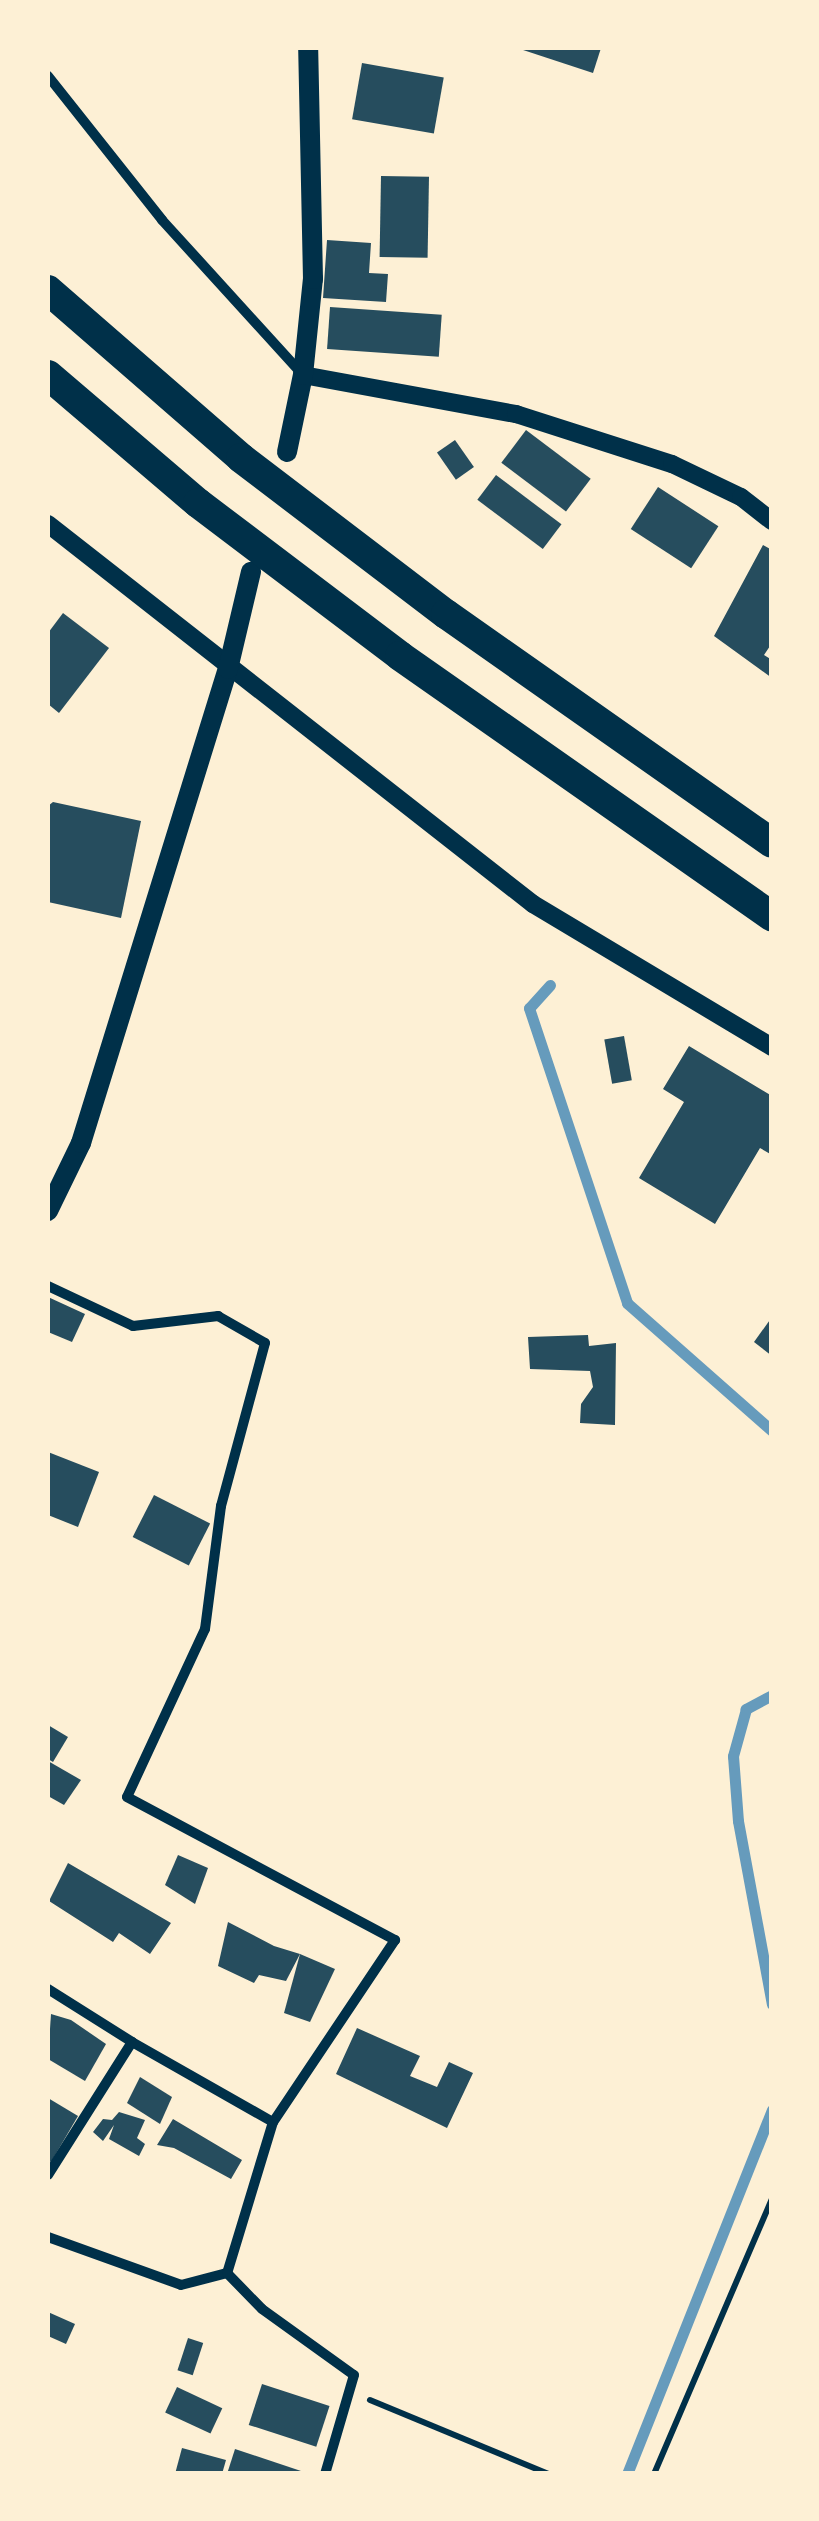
<!DOCTYPE html>
<html>
<head>
<meta charset="utf-8">
<style>
	body { margin:0 }
	#map { position:relative; width:819px; height:2521px; overflow:hidden; background:#fdf0d5; font-family:Poppins,sans-serif }
	div>[style] { position:absolute }
	[style*='--x'] { left:calc(var(--x)*1px); top:calc(var(--y)*1px); width:calc(var(--w)*1px); rotate:calc(var(--a)*1deg) }
	.stream>* { height:11px; margin:-5.5px; padding:0 5.5px; transform-origin:5.5px; border-radius:5.5px; background:#669bbc }
	.building>* { inset:0; background:#264d5e; transform-origin:0 0 }
	.path>* { height:6px; margin:-3px; padding:0 3px; transform-origin:3px; border-radius:3px; background:#003049 }
	.minor>* { height:10px; margin:-5px; padding:0 5px; transform-origin:5px; border-radius:5px; background:#003049 }
	.tertiary>* { height:18px; margin:-9px; padding:0 9px; transform-origin:9px; border-radius:9px; background:#003049 }
	.secondary>* { height:20px; margin:-10px; padding:0 10px; transform-origin:10px; border-radius:10px; background:#003049 }
	.motorway>* { height:30px; margin:-15px; padding:0 15px; transform-origin:15px; border-radius:15px; background:#003049 }
	span { translate:-50% -50%; white-space:nowrap; text-align:center; line-height:1.15; -webkit-text-stroke:8px #fdf0d5; paint-order:stroke }
	.frame { position:absolute; inset:0; border:50px solid #fdf0d5; pointer-events:none }
</style>
</head>
<body>
<div id="map">
	<div class="stream">
		<div style="--x:550;--y:985;--w:31;--a:132"></div>
		<div style="--x:529;--y:1008;--w:311;--a:71.6"></div>
		<div style="--x:627;--y:1303;--w:193;--a:41.4"></div>
		<div style="--x:772;--y:1695;--w:30;--a:152"></div>
		<div style="--x:746;--y:1709;--w:49;--a:105.5"></div>
		<div style="--x:733;--y:1756;--w:65;--a:85.6"></div>
		<div style="--x:738;--y:1821;--w:186;--a:79.5"></div>
		<div style="--x:627;--y:2474;--w:392;--a:-68.3"></div>
	</div>
	<div class="building">
		<div style="clip-path:polygon(517px 48px,601px 48px,593px 73px)"></div>
		<div style="left:362px;top:63px;width:83px;height:57px;rotate:10deg"></div>
		<div style="left:381px;top:176px;width:48px;height:81px;rotate:1deg"></div>
		<div style="clip-path:polygon(327px 240px,371px 243px,369px 273px,388px 274px,386px 302px,323px 298px)"></div>
		<div style="left:330px;top:307px;width:112px;height:42px;rotate:4deg"></div>
		<div style="left:526px;top:430px;width:81px;height:41px;rotate:37deg"></div>
		<div style="left:455px;top:440px;width:33px;height:22px;rotate:55deg"></div>
		<div style="left:496px;top:475px;width:82px;height:31px;rotate:37deg"></div>
		<div style="left:658px;top:487px;width:72px;height:50px;rotate:33deg"></div>
		<div style="clip-path:polygon(763px 545px,772px 550px,772px 643px,764px 655px,772px 660px,772px 678px,714px 636px)"></div>
		<div style="clip-path:polygon(63px 613px,109px 648px,59px 713px,48px 704px,48px 633px)"></div>
		<div style="clip-path:polygon(53px 802px,141px 821px,121px 918px,48px 902px,48px 806px)"></div>
		<div style="left:624px;top:1036px;width:45px;height:20px;rotate:80deg"></div>
		<div style="clip-path:polygon(689px 1046px,772px 1096px,772px 1155px,760px 1148px,715px 1224px,639px 1178px,684px 1102px,663px 1089px)"></div>
		<div style="clip-path:polygon(48px 1297px,85px 1314px,72px 1342px,48px 1332px)"></div>
		<div style="clip-path:polygon(772px 1317px,772px 1356px,754px 1342px)"></div>
		<div style="clip-path:polygon(588px 1335px,589px 1346px,616px 1343px,615px 1425px,580px 1423px,581px 1404px,593px 1387px,590px 1371px,530px 1369px,528px 1337px)"></div>
		<div style="clip-path:polygon(48px 1452px,99px 1472px,78px 1527px,48px 1515px)"></div>
		<div style="left:154px;top:1495px;width:63px;height:47px;rotate:27deg"></div>
		<div style="clip-path:polygon(48px 1725px,68px 1737px,53px 1762px,48px 1759px)"></div>
		<div style="clip-path:polygon(48px 1761px,81px 1780px,64px 1805px,48px 1796px)"></div>
		<div style="clip-path:polygon(178px 1855px,208px 1868px,195px 1904px,165px 1885px)"></div>
		<div style="clip-path:polygon(68px 1863px,171px 1923px,150px 1954px,119px 1933px,113px 1942px,49px 1901px)"></div>
		<div style="clip-path:polygon(228px 1922px,274px 1946px,300px 1954px,286px 1981px,259px 1975px,254px 1983px,218px 1966px)"></div>
		<div style="clip-path:polygon(300px 1954px,335px 1969px,310px 2022px,284px 2013px)"></div>
		<div style="clip-path:polygon(51px 2014px,71px 2020px,106px 2044px,85px 2081px,48px 2059px)"></div>
		<div style="clip-path:polygon(357px 2028px,420px 2056px,410px 2076px,437px 2087px,449px 2062px,473px 2073px,447px 2128px,336px 2074px)"></div>
		<div style="clip-path:polygon(140px 2077px,172px 2097px,160px 2124px,127px 2103px)"></div>
		<div style="clip-path:polygon(48px 2098px,78px 2116px,51px 2162px,48px 2160px)"></div>
		<div style="clip-path:polygon(119px 2112px,145px 2120px,137px 2138px,145px 2144px,139px 2156px,109px 2139px,114px 2125px,103px 2141px,93px 2132px,103px 2119px,112px 2120px)"></div>
		<div style="clip-path:polygon(173px 2119px,242px 2160px,231px 2179px,174px 2148px,157px 2145px)"></div>
		<div style="clip-path:polygon(48px 2312px,75px 2324px,66px 2344px,48px 2336px)"></div>
		<div style="left:188px;top:2338px;width:16px;height:34px;rotate:18deg"></div>
		<div style="left:262px;top:2384px;width:71px;height:43px;rotate:18deg"></div>
		<div style="left:177px;top:2387px;width:50px;height:28px;rotate:25deg"></div>
		<div style="clip-path:polygon(182px 2448px,226px 2460px,222px 2474px,175px 2474px)"></div>
		<div style="clip-path:polygon(235px 2449px,307px 2473px,306px 2474px,227px 2474px)"></div>
	</div>
	<div class="path">
		<div style="--x:772;--y:1788;--w:15;--a:90"></div>
		<div style="--x:370;--y:2400;--w:194;--a:22.5"></div>
		<div style="--x:654;--y:2474;--w:299;--a:-66.8"></div>
	</div>
	<div class="minor">
		<div style="--x:48;--y:76;--w:184;--a:51.6"></div>
		<div style="--x:162;--y:220;--w:210;--a:47.7"></div>
		<div style="--x:48;--y:1286;--w:94;--a:25.2"></div>
		<div style="--x:133;--y:1326;--w:86;--a:-6.7"></div>
		<div style="--x:218;--y:1316;--w:54;--a:29.9"></div>
		<div style="--x:265;--y:1343;--w:169;--a:105.1"></div>
		<div style="--x:221;--y:1506;--w:124;--a:97.4"></div>
		<div style="--x:205;--y:1629;--w:185;--a:114.9"></div>
		<div style="--x:127;--y:1797;--w:304;--a:28.1"></div>
		<div style="--x:395;--y:1940;--w:219;--a:123.8"></div>
		<div style="--x:48;--y:1989;--w:99;--a:32.2"></div>
		<div style="--x:132;--y:2042;--w:157;--a:122.3"></div>
		<div style="--x:132;--y:2042;--w:162;--a:29.6"></div>
		<div style="--x:273;--y:2122;--w:158;--a:106.9"></div>
		<div style="--x:48;--y:2237;--w:141;--a:19.8"></div>
		<div style="--x:181;--y:2285;--w:48;--a:-14.6"></div>
		<div style="--x:227;--y:2273;--w:50;--a:45.8"></div>
		<div style="--x:262;--y:2309;--w:113;--a:35.7"></div>
		<div style="--x:354;--y:2375;--w:103;--a:106.3"></div>
	</div>
	<div class="tertiary">
		<div style="--x:303;--y:375;--w:217;--a:10.4"></div>
		<div style="--x:516;--y:414;--w:164;--a:17.8"></div>
		<div style="--x:672;--y:464;--w:76;--a:25.6"></div>
		<div style="--x:741;--y:497;--w:39;--a:38"></div>
		<div style="--x:48;--y:524;--w:616;--a:38.08"></div>
		<div style="--x:533;--y:904;--w:279;--a:30.9"></div>
	</div>
	<div class="secondary">
		<div style="--x:287;--y:452;--w:79;--a:-78.3"></div>
		<div style="--x:303;--y:375;--w:97;--a:-84.1"></div>
		<div style="--x:313;--y:279;--w:231;--a:-91.2"></div>
		<div style="--x:48;--y:1211;--w:76;--a:-64.1"></div>
		<div style="--x:81;--y:1143;--w:496;--a:-72.8"></div>
		<div style="--x:228;--y:669;--w:100;--a:-76.7"></div>
	</div>
	<div class="motorway">
		<div style="--x:48;--y:290;--w:256;--a:41"></div>
		<div style="--x:241;--y:458;--w:258;--a:37.3"></div>
		<div style="--x:446;--y:614;--w:398;--a:35.1"></div>
		<div style="--x:48;--y:375;--w:197;--a:40.5"></div>
		<div style="--x:198;--y:503;--w:253;--a:37.1"></div>
		<div style="--x:400;--y:656;--w:454;--a:35"></div>
	</div>
	<div class="frame"></div>
</div>
</body>
</html>
